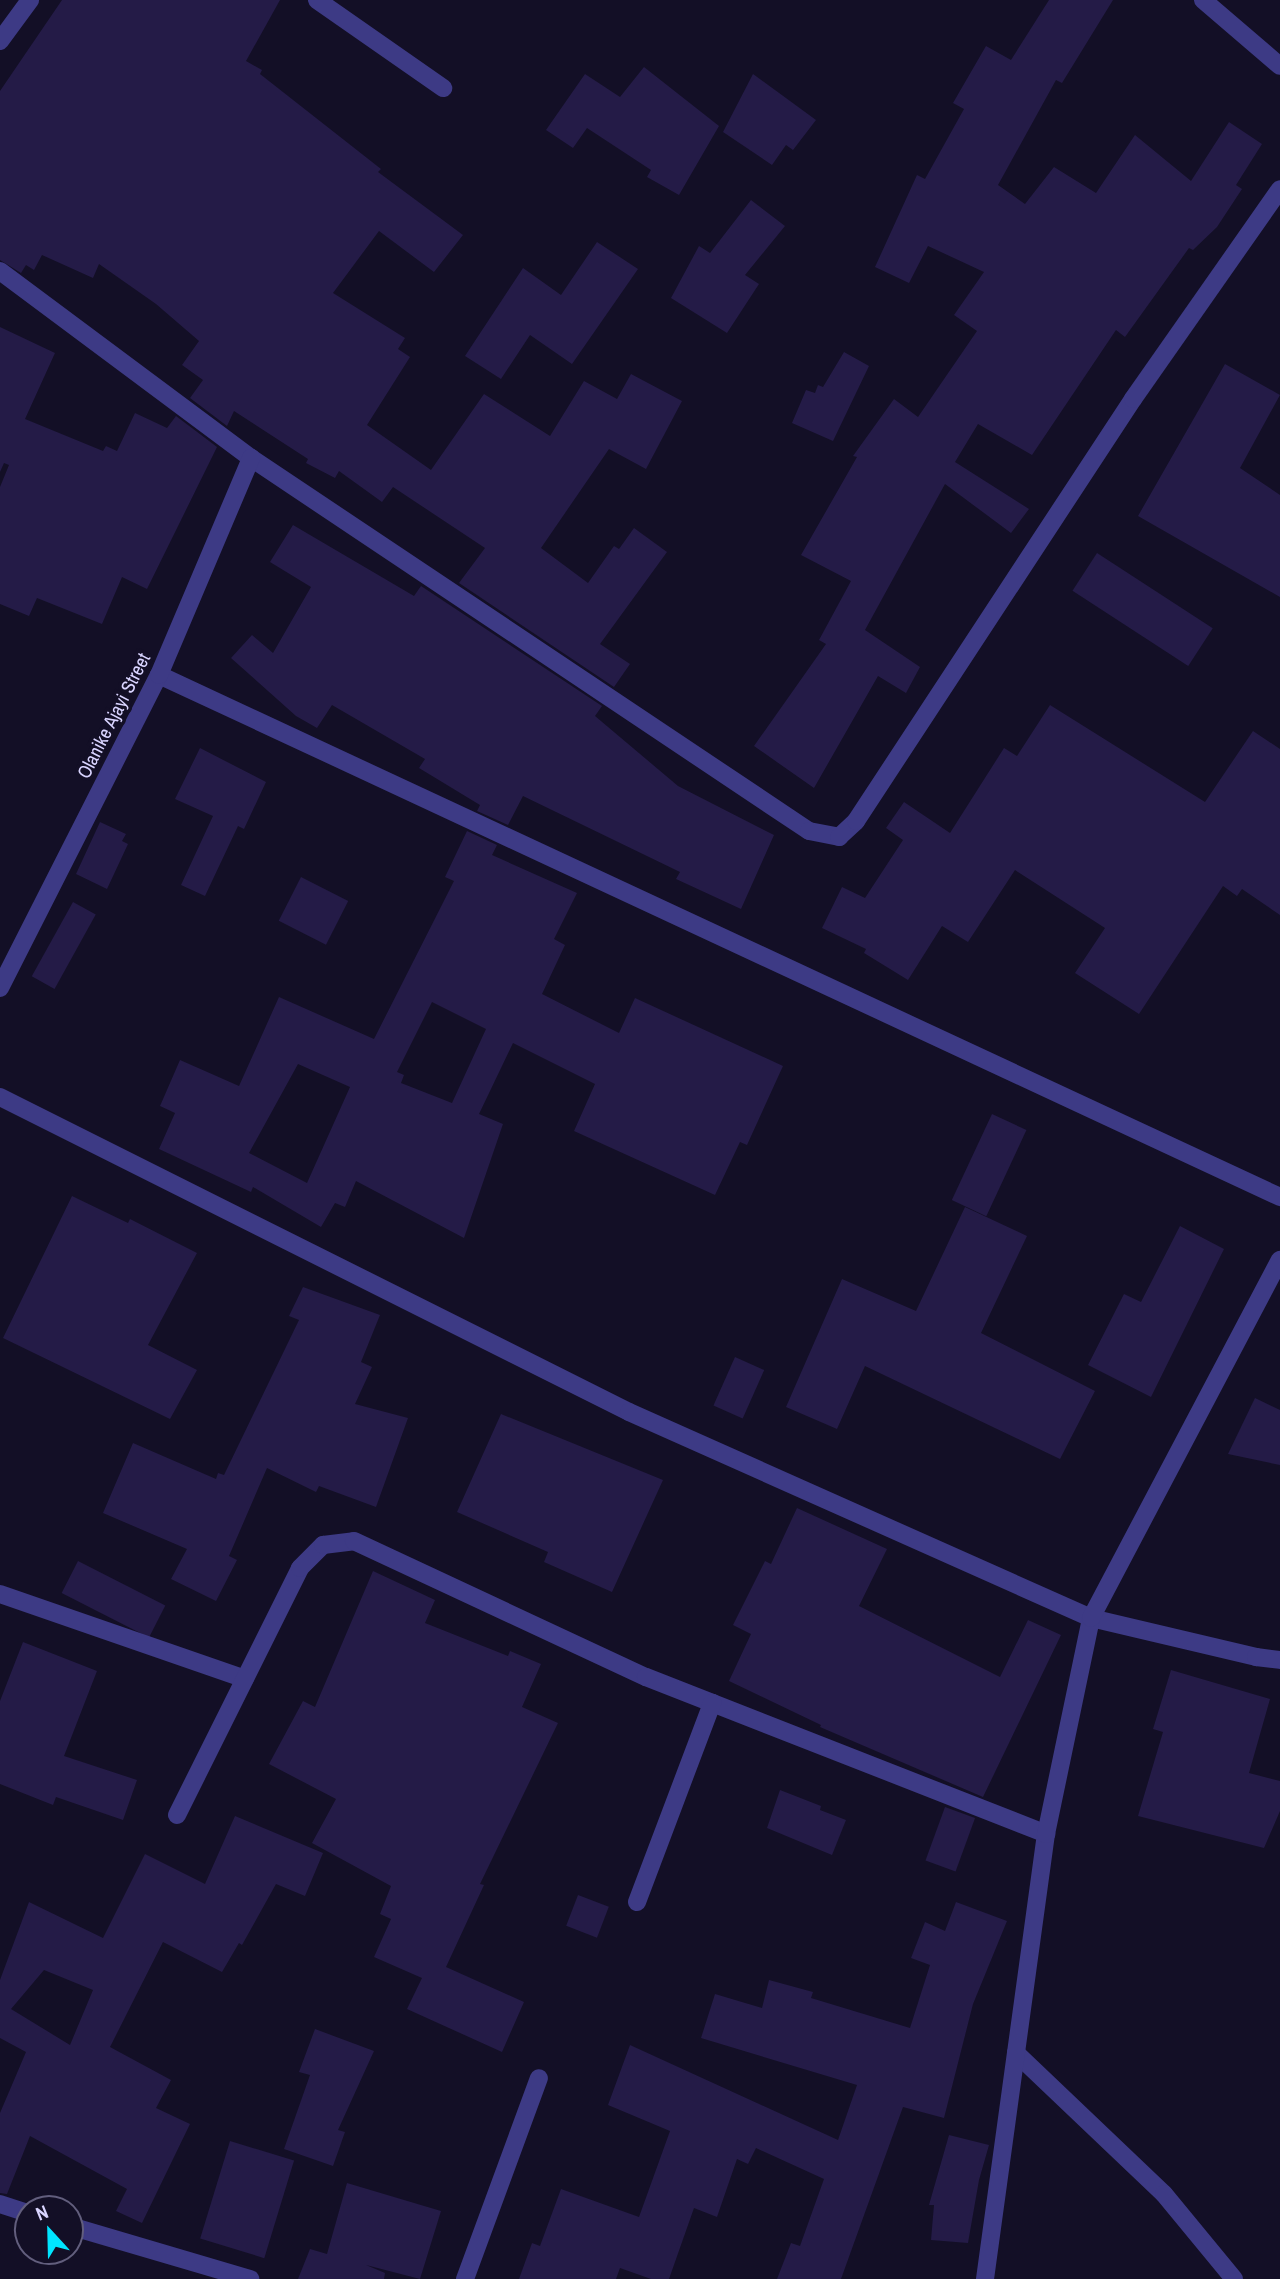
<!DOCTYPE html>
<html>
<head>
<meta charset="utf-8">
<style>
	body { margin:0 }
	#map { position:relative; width:1280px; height:2279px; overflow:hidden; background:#130f26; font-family:"Archivo Narrow",sans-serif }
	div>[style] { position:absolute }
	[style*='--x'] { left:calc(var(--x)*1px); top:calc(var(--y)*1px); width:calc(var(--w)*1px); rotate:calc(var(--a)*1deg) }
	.building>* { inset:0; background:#241b47; transform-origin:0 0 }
	.minor>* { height:18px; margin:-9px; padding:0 9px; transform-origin:9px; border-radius:9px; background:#3d3a85 }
	.tertiary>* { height:18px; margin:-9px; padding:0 9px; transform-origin:9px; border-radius:9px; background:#3d3a85 }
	span { translate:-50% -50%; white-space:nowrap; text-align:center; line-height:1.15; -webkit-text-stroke:7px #130f26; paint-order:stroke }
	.street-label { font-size:19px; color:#d9d4ff }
	.north { position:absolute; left:14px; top:2195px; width:70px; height:70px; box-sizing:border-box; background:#130f26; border:2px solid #625e7d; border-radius:50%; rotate:338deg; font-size:19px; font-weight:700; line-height:28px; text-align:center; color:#d9d4ff }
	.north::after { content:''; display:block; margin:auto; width:24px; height:32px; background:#00e5ff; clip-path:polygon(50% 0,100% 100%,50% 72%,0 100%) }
</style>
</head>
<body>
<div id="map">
	<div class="building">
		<div style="clip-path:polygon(62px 0,280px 0,246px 61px,262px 70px,260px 74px,381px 169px,378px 172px,463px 235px,434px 272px,379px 231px,333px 293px,405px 338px,398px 349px,410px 357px,367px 425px,431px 470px,484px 394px,550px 436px,584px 381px,617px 399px,631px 374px,682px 401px,646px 469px,609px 449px,541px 548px,588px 583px,614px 546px,619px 549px,634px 528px,667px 552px,600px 644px,630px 664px,614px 687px,459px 583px,485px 548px,393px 487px,382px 502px,339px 471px,335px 478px,306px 463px,308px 459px,234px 411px,227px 426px,190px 398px,203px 380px,182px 365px,199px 341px,156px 304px,99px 264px,93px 278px,42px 255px,34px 270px,26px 265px,21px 273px,0 260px,0 91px)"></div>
		<div style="clip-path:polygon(1049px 0,1113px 0,1062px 83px,1056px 80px,998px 185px,1025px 204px,1054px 167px,1096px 193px,1135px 135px,1191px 181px,1229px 122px,1262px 144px,1236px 185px,1242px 189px,1217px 227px,1193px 250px,1189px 248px,1125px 337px,1116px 330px,1032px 455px,978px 424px,955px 462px,1029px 509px,1011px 533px,945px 484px,865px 630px,920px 667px,906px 693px,878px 676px,814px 788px,754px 746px,826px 644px,819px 640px,851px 581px,801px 555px,857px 457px,853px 456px,894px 399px,918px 417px,977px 331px,954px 315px,984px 272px,928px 246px,909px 283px,875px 267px,917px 175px,925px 179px,964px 109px,953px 103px,986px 46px,1011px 60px)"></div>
		<div style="clip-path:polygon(644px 67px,719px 126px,679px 195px,647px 177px,651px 170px,587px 128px,573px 148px,546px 130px,585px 74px,620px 97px)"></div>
		<div style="clip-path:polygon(753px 74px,816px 120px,793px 150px,786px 145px,772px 165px,723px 132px)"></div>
		<div style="clip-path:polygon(751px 200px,785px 226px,745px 275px,759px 284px,727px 333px,671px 298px,699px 246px,710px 253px)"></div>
		<div style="clip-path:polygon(597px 242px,638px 269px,572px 364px,530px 335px,501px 379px,465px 356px,523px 268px,561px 295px)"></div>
		<div style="clip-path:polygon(0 327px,55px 353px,25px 419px,103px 451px,106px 446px,117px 451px,135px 413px,167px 428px,176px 416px,217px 447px,147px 589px,122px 577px,102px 624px,37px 598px,29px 616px,0 604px,0 487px,9px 465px,4px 463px,0 472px)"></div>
		<div style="clip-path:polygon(844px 352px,869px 366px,833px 441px,792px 423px,806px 390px,815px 393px,818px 385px,823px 387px)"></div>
		<div style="clip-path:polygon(1225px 364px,1280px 395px,1240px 468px,1280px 495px,1280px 597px,1138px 516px)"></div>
		<div style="clip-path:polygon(293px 525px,414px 596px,421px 586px,602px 706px,595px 716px,678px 786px,774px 835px,741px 909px,676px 879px,680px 872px,523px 796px,508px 825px,477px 811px,480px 805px,419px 768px,425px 759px,332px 705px,317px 728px,296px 716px,231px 658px,252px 635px,273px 653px,311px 587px,270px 562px)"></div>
		<div style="left:1097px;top:553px;width:138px;height:45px;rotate:33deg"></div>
		<div style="clip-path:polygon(1050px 705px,1205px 802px,1253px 731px,1280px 749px,1280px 915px,1242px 889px,1237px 896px,1223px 886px,1139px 1014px,1075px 973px,1105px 928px,1015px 870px,968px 942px,942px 926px,908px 980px,864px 953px,866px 949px,822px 928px,842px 887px,865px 898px,903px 840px,886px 828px,904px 802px,950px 833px,1004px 748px,1017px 756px)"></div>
		<div style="clip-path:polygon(200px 748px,266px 782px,244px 829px,238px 826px,205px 896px,181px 885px,213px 816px,175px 799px)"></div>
		<div style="clip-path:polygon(100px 822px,126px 834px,122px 841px,128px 844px,107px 889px,76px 874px)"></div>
		<div style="clip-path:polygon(evenodd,467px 831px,497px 845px,492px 855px,577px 893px,554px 939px,565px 945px,542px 994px,619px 1033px,635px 998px,783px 1066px,747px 1145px,740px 1142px,715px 1195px,574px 1131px,595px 1084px,513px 1043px,479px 1114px,503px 1124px,464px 1238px,356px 1181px,345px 1207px,335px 1203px,321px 1227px,253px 1187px,251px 1192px,159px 1149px,175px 1113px,160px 1106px,180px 1060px,239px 1086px,279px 997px,374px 1039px,454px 881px,445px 877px,467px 831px,432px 1002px,486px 1029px,452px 1103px,401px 1083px,404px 1075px,397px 1072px,432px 1002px,467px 831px,298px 1064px,350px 1087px,307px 1183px,249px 1153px,298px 1064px)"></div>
		<div style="left:301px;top:877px;width:53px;height:49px;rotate:27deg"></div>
		<div style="left:73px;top:902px;width:26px;height:85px;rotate:29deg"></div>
		<div style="left:992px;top:1114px;width:38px;height:95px;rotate:25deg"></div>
		<div style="clip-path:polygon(72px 1196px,128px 1223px,130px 1219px,197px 1253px,148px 1345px,197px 1370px,170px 1419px,3px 1338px)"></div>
		<div style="clip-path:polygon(965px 1207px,1027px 1236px,981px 1333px,1095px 1391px,1060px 1459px,865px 1366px,837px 1429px,786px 1407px,842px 1279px,916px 1311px)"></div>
		<div style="clip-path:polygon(1180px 1226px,1224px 1249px,1151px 1397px,1088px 1365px,1124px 1294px,1141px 1302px)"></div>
		<div style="clip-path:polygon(303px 1287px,380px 1315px,361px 1362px,372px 1367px,355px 1404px,408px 1418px,376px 1507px,319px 1486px,316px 1492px,267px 1468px,229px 1556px,237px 1560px,216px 1601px,171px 1579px,187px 1549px,103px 1513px,133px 1443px,216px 1479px,218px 1473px,224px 1475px,299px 1320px,289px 1316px)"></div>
		<div style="left:735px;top:1357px;width:32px;height:53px;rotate:24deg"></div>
		<div style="clip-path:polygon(1255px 1398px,1280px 1410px,1280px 1465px,1228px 1454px)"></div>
		<div style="clip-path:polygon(501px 1414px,663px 1480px,612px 1592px,544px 1562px,548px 1552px,457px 1512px)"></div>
		<div style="clip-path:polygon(797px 1508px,887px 1549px,859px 1606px,1000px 1677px,1028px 1620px,1061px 1635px,983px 1797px,820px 1727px,821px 1725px,729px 1681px,751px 1634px,733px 1625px,765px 1561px,771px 1564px)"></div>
		<div style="left:78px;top:1561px;width:98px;height:36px;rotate:27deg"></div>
		<div style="clip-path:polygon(373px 1571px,435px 1600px,425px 1623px,508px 1656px,510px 1651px,541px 1664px,522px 1707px,558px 1723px,480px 1884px,484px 1885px,446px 1967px,524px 2002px,502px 2052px,407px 2009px,422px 1978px,374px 1957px,391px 1919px,380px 1914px,391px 1886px,312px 1843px,336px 1799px,269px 1764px,303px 1701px,315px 1707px)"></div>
		<div style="clip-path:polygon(23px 1642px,97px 1671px,64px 1756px,137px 1780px,123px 1820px,56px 1797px,53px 1805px,0 1784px,0 1701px)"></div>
		<div style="clip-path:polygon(1171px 1670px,1270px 1699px,1249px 1773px,1280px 1781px,1280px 1811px,1264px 1848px,1138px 1816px,1163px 1732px,1153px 1729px)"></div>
		<div style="clip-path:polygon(780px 1790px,821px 1806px,820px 1810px,846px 1820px,832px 1855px,767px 1828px)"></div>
		<div style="left:945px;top:1807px;width:32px;height:57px;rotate:20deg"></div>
		<div style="clip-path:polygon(evenodd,235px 1816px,323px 1853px,305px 1896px,276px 1884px,242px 1945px,239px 1943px,222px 1972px,163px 1942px,110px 2047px,171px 2080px,156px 2108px,190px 2124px,142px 2223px,116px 2211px,127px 2189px,30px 2136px,7px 2194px,0 2193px,0 2113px,26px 2052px,0 2038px,0 1980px,29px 1902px,103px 1938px,145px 1854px,205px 1884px,235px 1816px,44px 1970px,93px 1990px,70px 2045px,11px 2009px,44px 1970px)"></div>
		<div style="left:578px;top:1895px;width:33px;height:33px;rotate:21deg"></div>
		<div style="clip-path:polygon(956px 1902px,1007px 1921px,973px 2004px,944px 2118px,903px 2107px,841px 2279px,777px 2279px,791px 2243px,800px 2246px,824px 2179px,756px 2148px,748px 2164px,737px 2159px,717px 2217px,694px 2208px,669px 2279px,651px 2279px,620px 2268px,616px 2279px,519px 2279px,532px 2243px,540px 2246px,561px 2189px,639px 2217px,670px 2131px,608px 2105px,630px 2045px,838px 2140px,857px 2085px,701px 2038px,715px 1994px,762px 2008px,769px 1980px,813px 1992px,811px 1998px,910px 2028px,930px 1965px,911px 1958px,925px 1922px,945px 1931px)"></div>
		<div style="clip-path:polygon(315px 2029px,374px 2051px,338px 2130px,345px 2132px,333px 2166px,284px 2149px,310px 2075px,299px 2072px)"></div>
		<div style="clip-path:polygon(949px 2135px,989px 2145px,979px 2180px,968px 2243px,931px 2240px,934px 2205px,929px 2205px)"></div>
		<div style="left:230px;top:2141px;width:67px;height:102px;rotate:17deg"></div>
		<div style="clip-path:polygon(347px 2183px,441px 2211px,420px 2279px,366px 2265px,385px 2273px,384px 2279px,298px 2279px,310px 2249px,327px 2254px)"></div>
	</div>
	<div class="minor">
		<div style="--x:317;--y:0;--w:154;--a:34.9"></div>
		<div style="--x:1203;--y:0;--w:101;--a:40.6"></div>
		<div style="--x:0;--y:271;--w:313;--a:36.7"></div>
		<div style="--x:251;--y:458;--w:671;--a:33.76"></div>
		<div style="--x:809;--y:831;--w:31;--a:11"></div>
		<div style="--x:839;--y:837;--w:23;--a:-43"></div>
		<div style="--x:856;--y:821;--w:505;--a:-56.72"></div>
		<div style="--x:1133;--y:399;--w:256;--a:-55"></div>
		<div style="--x:159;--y:675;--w:1237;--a:24.97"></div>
		<div style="--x:0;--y:988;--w:351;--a:-63.1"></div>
		<div style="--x:159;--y:675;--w:236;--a:-67"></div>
		<div style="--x:0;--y:1097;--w:703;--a:26.6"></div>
		<div style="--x:629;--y:1412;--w:506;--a:24.03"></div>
		<div style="--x:1091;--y:1618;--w:170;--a:13.3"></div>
		<div style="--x:1256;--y:1657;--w:24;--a:7"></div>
		<div style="--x:0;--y:1594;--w:259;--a:19.1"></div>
		<div style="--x:177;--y:1815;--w:276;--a:-63.5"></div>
		<div style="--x:300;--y:1568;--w:33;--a:-45"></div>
		<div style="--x:323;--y:1545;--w:31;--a:-7"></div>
		<div style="--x:354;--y:1541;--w:322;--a:25"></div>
		<div style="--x:646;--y:1677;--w:430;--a:21.4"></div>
		<div style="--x:637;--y:1902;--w:213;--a:-69.3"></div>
		<div style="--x:1016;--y:2053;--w:204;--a:43.6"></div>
		<div style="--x:1164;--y:2194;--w:110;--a:50.5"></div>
		<div style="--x:0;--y:2204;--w:29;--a:18"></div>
		<div style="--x:70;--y:2226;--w:188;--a:16.4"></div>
		<div style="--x:465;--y:2279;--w:214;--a:-69.8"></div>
		<div style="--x:985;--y:2279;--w:449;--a:-82.2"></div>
		<div style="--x:1046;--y:1834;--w:221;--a:-78.2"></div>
		<div style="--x:1091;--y:1618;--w:405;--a:-62.2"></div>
	</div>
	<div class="tertiary">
		<div style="--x:0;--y:41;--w:51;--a:-53.8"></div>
	</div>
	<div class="street-label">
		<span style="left:114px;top:716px;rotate:-63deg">Olanike Ajayi Street</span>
	</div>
	<div class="north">N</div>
</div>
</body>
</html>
